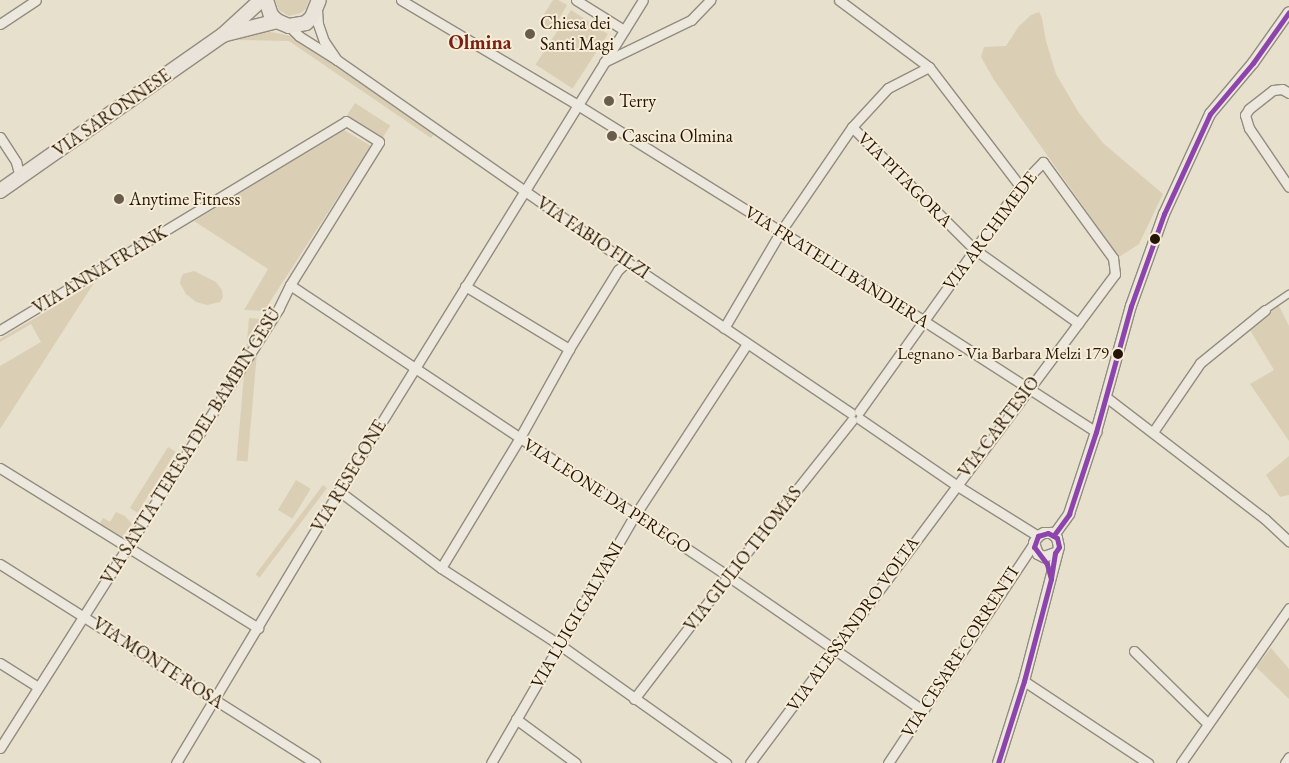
<!DOCTYPE html>
<html>
<head>
<meta charset="utf-8">
<style>
	body { margin:0 }
	#map { position:relative; width:1289px; height:763px; overflow:hidden; background:#e7e0cd; font-family:"EB Garamond",serif }
	div>[style] { position:absolute }
	[style*='--x'] { left:calc(var(--x)*1px); top:calc(var(--y)*1px); width:calc(var(--w)*1px); rotate:calc(var(--a)*1deg) }
	.green>* { inset:0; background:#dacfb5; transform-origin:0 0 }
	.roads { filter:drop-shadow(1px 0 #928c7f) drop-shadow(-1px 0 #928c7f) drop-shadow(0 1px #928c7f) drop-shadow(0 -1px #928c7f) }
	.pedestrian>* { height:6px; margin:-3px; padding:0 3px; transform-origin:3px; border-radius:3px; background:#ece8de }
	.minor>* { height:9px; margin:-4.5px; padding:0 4.5px; transform-origin:4.5px; border-radius:4.5px; background:#ece8de }
	.tertiary>* { height:10px; margin:-5px; padding:0 5px; transform-origin:5px; border-radius:5px; background:#ece8de }
	.primary>* { height:14px; margin:-7px; padding:0 7px; transform-origin:7px; border-radius:7px; background:#e9e3d9 }
	.bus-1>* { height:5px; margin:-2.5px; padding:0 2.5px; transform-origin:2.5px; border-radius:2.5px; background:#8e44ad }
	.dots>* { width:14px; height:14px; translate:-50% -50%; box-sizing:border-box; border:2px solid #f7edd7; border-radius:50% }
	span { translate:-50% -50%; white-space:nowrap; text-align:center; line-height:1.15; -webkit-text-stroke:4px #f7edd7; paint-order:stroke }
	.bus-label { font-size:17px; color:#241505 }
	.right { translate:-100% -50%; text-align:right }
	.poi-label { font-size:18px; color:#241505 }
	.left { translate:0 -50%; text-align:left }
	.street-label { font-size:18px; color:#241505 }
	.quarter-label { font-size:20px; color:#7a1f14; font-weight:700 }
</style>
</head>
<body>
<div id="map">
	<div class="green">
		<div style="clip-path:polygon(275px 0,309px 0,306px 9px,301px 13px,289px 16px,279px 10px)"></div>
		<div style="clip-path:polygon(553px 0,558px 0,567px 5px,552px 31px,539px 22px)"></div>
		<div style="left:571px;top:10px;width:44px;height:65px;rotate:33deg"></div>
		<div style="clip-path:polygon(1039px 12px,1042px 18px,1046px 41px,1056px 74px,1079px 113px,1103px 143px,1163px 194px,1139px 244px,1119px 257px,994px 80px,981px 57px,984px 47px,1006px 46px,1019px 26px,1031px 15px)"></div>
		<div style="clip-path:polygon(271px 32px,292px 36px,435px 133px,431px 138px,289px 41px,237px 40px,246px 33px)"></div>
		<div style="left:355px;top:103px;width:42px;height:15px;rotate:33deg"></div>
		<div style="clip-path:polygon(344px 130px,371px 146px,264px 311px,244px 310px,268px 269px,194px 221px)"></div>
		<div style="clip-path:polygon(194px 271px,216px 282px,222px 290px,223px 297px,220px 302px,207px 305px,196px 302px,186px 294px,180px 283px,181px 278px,183px 274px)"></div>
		<div style="clip-path:polygon(94px 283px,0 429px,0 366px,41px 342px,31px 324px,0 342px,0 339px)"></div>
		<div style="clip-path:polygon(1278px 304px,1289px 326px,1289px 441px,1250px 384px,1274px 370px,1247px 325px)"></div>
		<div style="left:249px;top:318px;width:11px;height:143px;rotate:5deg"></div>
		<div style="left:168px;top:447px;width:9px;height:72px;rotate:32deg"></div>
		<div style="clip-path:polygon(1289px 456px,1289px 495px,1280px 497px,1266px 475px)"></div>
		<div style="left:296px;top:480px;width:17px;height:35px;rotate:31deg"></div>
		<div style="left:323px;top:485px;width:5px;height:112px;rotate:37deg"></div>
		<div style="clip-path:polygon(116px 512px,125px 516px,132px 524px,122px 537px,118px 537px,99px 525px,103px 518px,110px 522px)"></div>
		<div style="clip-path:polygon(1271px 648px,1289px 669px,1289px 699px,1256px 667px)"></div>
	</div>
	<div class="roads">
		<div class="pedestrian">
			<div style="--x:1265;--y:310;--w:29;--a:-34"></div>
		</div>
		<div class="minor">
			<div style="--x:401;--y:0;--w:204;--a:30.7"></div>
			<div style="--x:576;--y:104;--w:410;--a:31.9"></div>
			<div style="--x:924;--y:321;--w:205;--a:32.8"></div>
			<div style="--x:576;--y:0;--w:57;--a:32"></div>
			<div style="--x:839;--y:0;--w:112;--a:36.7"></div>
			<div style="--x:929;--y:67;--w:150;--a:52.6"></div>
			<div style="--x:317;--y:10;--w:14;--a:86"></div>
			<div style="--x:318;--y:24;--w:18;--a:71"></div>
			<div style="--x:324;--y:41;--w:23;--a:56"></div>
			<div style="--x:0;--y:24;--w:43;--a:-33.7"></div>
			<div style="--x:289;--y:26;--w:14;--a:45"></div>
			<div style="--x:299;--y:36;--w:45;--a:32.3"></div>
			<div style="--x:337;--y:60;--w:353;--a:34.9"></div>
			<div style="--x:627;--y:262;--w:270;--a:34"></div>
			<div style="--x:604;--y:62;--w:97;--a:-25.8"></div>
			<div style="--x:691;--y:20;--w:28;--a:-46"></div>
			<div style="--x:1289;--y:93;--w:8;--a:-150"></div>
			<div style="--x:1282;--y:89;--w:9;--a:174"></div>
			<div style="--x:1273;--y:90;--w:31;--a:142"></div>
			<div style="--x:1249;--y:109;--w:7;--a:124"></div>
			<div style="--x:1245;--y:115;--w:14;--a:73"></div>
			<div style="--x:1249;--y:128;--w:71;--a:55.9"></div>
			<div style="--x:852;--y:127;--w:173;--a:45"></div>
			<div style="--x:974;--y:249;--w:128;--a:35.4"></div>
			<div style="--x:0;--y:137;--w:30;--a:57"></div>
			<div style="--x:16;--y:162;--w:16;--a:75"></div>
			<div style="--x:290;--y:285;--w:526;--a:33.6"></div>
			<div style="--x:728;--y:576;--w:236;--a:34.6"></div>
			<div style="--x:465;--y:286;--w:122;--a:31.2"></div>
			<div style="--x:724;--y:328;--w:113;--a:-59.6"></div>
			<div style="--x:781;--y:231;--w:126;--a:-55.7"></div>
			<div style="--x:852;--y:127;--w:53;--a:-47.3"></div>
			<div style="--x:888;--y:88;--w:46;--a:-27.1"></div>
			<div style="--x:0;--y:330;--w:404;--a:-31.1"></div>
			<div style="--x:346;--y:121;--w:39;--a:32"></div>
			<div style="--x:379;--y:142;--w:168;--a:121.9"></div>
			<div style="--x:290;--y:285;--w:25;--a:116"></div>
			<div style="--x:279;--y:308;--w:521;--a:122.38"></div>
			<div style="--x:1106;--y:397;--w:200;--a:37.5"></div>
			<div style="--x:1265;--y:519;--w:33;--a:43"></div>
			<div style="--x:860;--y:419;--w:116;--a:34.5"></div>
			<div style="--x:956;--y:485;--w:97;--a:31.9"></div>
			<div style="--x:1153;--y:432;--w:83;--a:-55.7"></div>
			<div style="--x:1200;--y:363;--w:84;--a:-39.2"></div>
			<div style="--x:0;--y:468;--w:304;--a:31.8"></div>
			<div style="--x:339;--y:491;--w:128;--a:37"></div>
			<div style="--x:441;--y:568;--w:142;--a:32.9"></div>
			<div style="--x:560;--y:645;--w:204;--a:35.4"></div>
			<div style="--x:0;--y:564;--w:373;--a:32.3"></div>
			<div style="--x:441;--y:568;--w:151;--a:-58.8"></div>
			<div style="--x:519;--y:439;--w:103;--a:-60.9"></div>
			<div style="--x:569;--y:349;--w:93;--a:-58.2"></div>
			<div style="--x:618;--y:270;--w:12;--a:-42"></div>
			<div style="--x:1134;--y:651;--w:103;--a:44.6"></div>
			<div style="--x:0;--y:663;--w:45;--a:32.3"></div>
			<div style="--x:1024;--y:681;--w:149;--a:33.5"></div>
			<div style="--x:634;--y:699;--w:155;--a:-52.6"></div>
			<div style="--x:728;--y:576;--w:199;--a:-51.5"></div>
			<div style="--x:516;--y:719;--w:74;--a:36.3"></div>
			<div style="--x:176;--y:763;--w:317;--a:-59.1"></div>
			<div style="--x:339;--y:491;--w:577;--a:-58.24"></div>
			<div style="--x:491;--y:763;--w:287;--a:-59.9"></div>
			<div style="--x:635;--y:515;--w:204;--a:-56.8"></div>
			<div style="--x:750;--y:763;--w:610;--a:-53.26"></div>
			<div style="--x:1115;--y:274;--w:16;--a:-97"></div>
			<div style="--x:1113;--y:258;--w:119;--a:-126.1"></div>
			<div style="--x:1043;--y:162;--w:33;--a:134"></div>
			<div style="--x:1020;--y:186;--w:277;--a:125.5"></div>
			<div style="--x:888;--y:763;--w:264;--a:-56.4"></div>
			<div style="--x:1181;--y:763;--w:189;--a:-55.1"></div>
			<div style="--x:1285;--y:763;--w:7;--a:-56"></div>
		</div>
		<div class="tertiary">
			<div style="--x:1054;--y:535;--w:26;--a:-54"></div>
			<div style="--x:1069;--y:514;--w:86;--a:-71.8"></div>
			<div style="--x:1096;--y:432;--w:131;--a:-74.5"></div>
			<div style="--x:1131;--y:306;--w:98;--a:-70.3"></div>
			<div style="--x:1164;--y:214;--w:110;--a:-65.3"></div>
			<div style="--x:1210;--y:114;--w:67;--a:-49.9"></div>
			<div style="--x:1253;--y:63;--w:62;--a:-54.8"></div>
			<div style="--x:998;--y:763;--w:86;--a:-72.4"></div>
			<div style="--x:1024;--y:681;--w:138;--a:-75.4"></div>
			<div style="--x:1059;--y:547;--w:9;--a:-103"></div>
			<div style="--x:1057;--y:538;--w:8;--a:-140"></div>
			<div style="--x:1051;--y:533;--w:7;--a:180"></div>
			<div style="--x:1044;--y:533;--w:7;--a:153"></div>
			<div style="--x:1038;--y:536;--w:8;--a:120"></div>
			<div style="--x:1034;--y:543;--w:12;--a:70"></div>
			<div style="--x:1038;--y:554;--w:7;--a:27"></div>
			<div style="--x:1044;--y:557;--w:12;--a:-20"></div>
		</div>
		<div class="primary">
			<div style="--x:266;--y:0;--w:16;--a:72"></div>
			<div style="--x:271;--y:15;--w:8;--a:45"></div>
			<div style="--x:277;--y:21;--w:13;--a:23"></div>
			<div style="--x:289;--y:26;--w:17;--a:-10"></div>
			<div style="--x:306;--y:23;--w:8;--a:-45"></div>
			<div style="--x:312;--y:17;--w:18;--a:-68"></div>
			<div style="--x:226;--y:34;--w:53;--a:-14.3"></div>
			<div style="--x:0;--y:191;--w:272;--a:-35"></div>
			<div style="--x:223;--y:35;--w:52;--a:-42.6"></div>
		</div>
	</div>
	<div class="bus-1">
		<div style="--x:1048;--y:533;--w:10;--a:29"></div>
		<div style="--x:1057;--y:538;--w:9;--a:77"></div>
		<div style="--x:1059;--y:547;--w:7;--a:124"></div>
		<div style="--x:1055;--y:553;--w:26;--a:99"></div>
		<div style="--x:1051;--y:579;--w:16;--a:-105"></div>
		<div style="--x:1047;--y:564;--w:21;--a:-127"></div>
		<div style="--x:1034;--y:547;--w:12;--a:-70"></div>
		<div style="--x:1038;--y:536;--w:10;--a:-17"></div>
		<div style="--x:1054;--y:535;--w:26;--a:-54"></div>
		<div style="--x:1069;--y:514;--w:86;--a:-71.8"></div>
		<div style="--x:1096;--y:432;--w:131;--a:-74.5"></div>
		<div style="--x:1131;--y:306;--w:98;--a:-70.3"></div>
		<div style="--x:1164;--y:214;--w:110;--a:-65.3"></div>
		<div style="--x:1210;--y:114;--w:67;--a:-49.9"></div>
		<div style="--x:1253;--y:63;--w:62;--a:-54.8"></div>
		<div style="--x:998;--y:763;--w:86;--a:-72.4"></div>
		<div style="--x:1024;--y:681;--w:106;--a:-75.2"></div>
	</div>
	<div class="dots">
		<div style="left:530px;top:34px;background:#685c4b"></div>
		<div style="left:609px;top:101px;background:#685c4b"></div>
		<div style="left:612px;top:136px;background:#685c4b"></div>
		<div style="left:119px;top:199px;background:#685c4b"></div>
		<div style="left:1155px;top:239px;background:#241505"></div>
		<div style="left:1118px;top:354px;background:#241505"></div>
	</div>
	<div class="bus-label">
		<span class="right" style="left:1109px;top:354px">Legnano - Via Barbara Melzi 179</span>
	</div>
	<div class="poi-label">
		<span class="left" style="left:540px;top:34px">Chiesa dei<br>Santi Magi</span>
		<span class="left" style="left:619px;top:101px">Terry</span>
		<span class="left" style="left:622px;top:136px">Cascina Olmina</span>
		<span class="left" style="left:129px;top:199px">Anytime Fitness</span>
	</div>
	<div class="street-label">
		<span style="left:112px;top:113px;rotate:-35deg">VIA SARONNESE</span>
		<span style="left:905px;top:180px;rotate:45deg">VIA PITAGORA</span>
		<span style="left:990px;top:231px;rotate:-53deg">VIA ARCHIMEDE</span>
		<span style="left:593px;top:238px;rotate:34deg">VIA FABIO FILZI</span>
		<span style="left:837px;top:267px;rotate:32deg">VIA FRATELLI BANDIERA</span>
		<span style="left:100px;top:270px;rotate:-31deg">VIA ANNA FRANK</span>
		<span style="left:999px;top:427px;rotate:-53deg">VIA CARTESIO</span>
		<span style="left:191px;top:446px;rotate:-58deg">VIA SANTA TERESA DEL BAMBIN GESÙ</span>
		<span style="left:349px;top:476px;rotate:-59deg">VIA RESEGONE</span>
		<span style="left:607px;top:496px;rotate:33deg">VIA LEONE DA PEREGO</span>
		<span style="left:743px;top:559px;rotate:-52deg">VIA GIULIO THOMAS</span>
		<span style="left:577px;top:615px;rotate:-60deg">VIA LUIGI GALVANI</span>
		<span style="left:853px;top:624px;rotate:-54deg">VIA ALESSANDRO VOLTA</span>
		<span style="left:960px;top:652px;rotate:-57deg">VIA CESARE CORRENTI</span>
		<span style="left:158px;top:663px;rotate:33deg">VIA MONTE ROSA</span>
	</div>
	<div class="quarter-label">
		<span style="left:480px;top:42px">Olmina</span>
	</div>
</div>
</body>
</html>
